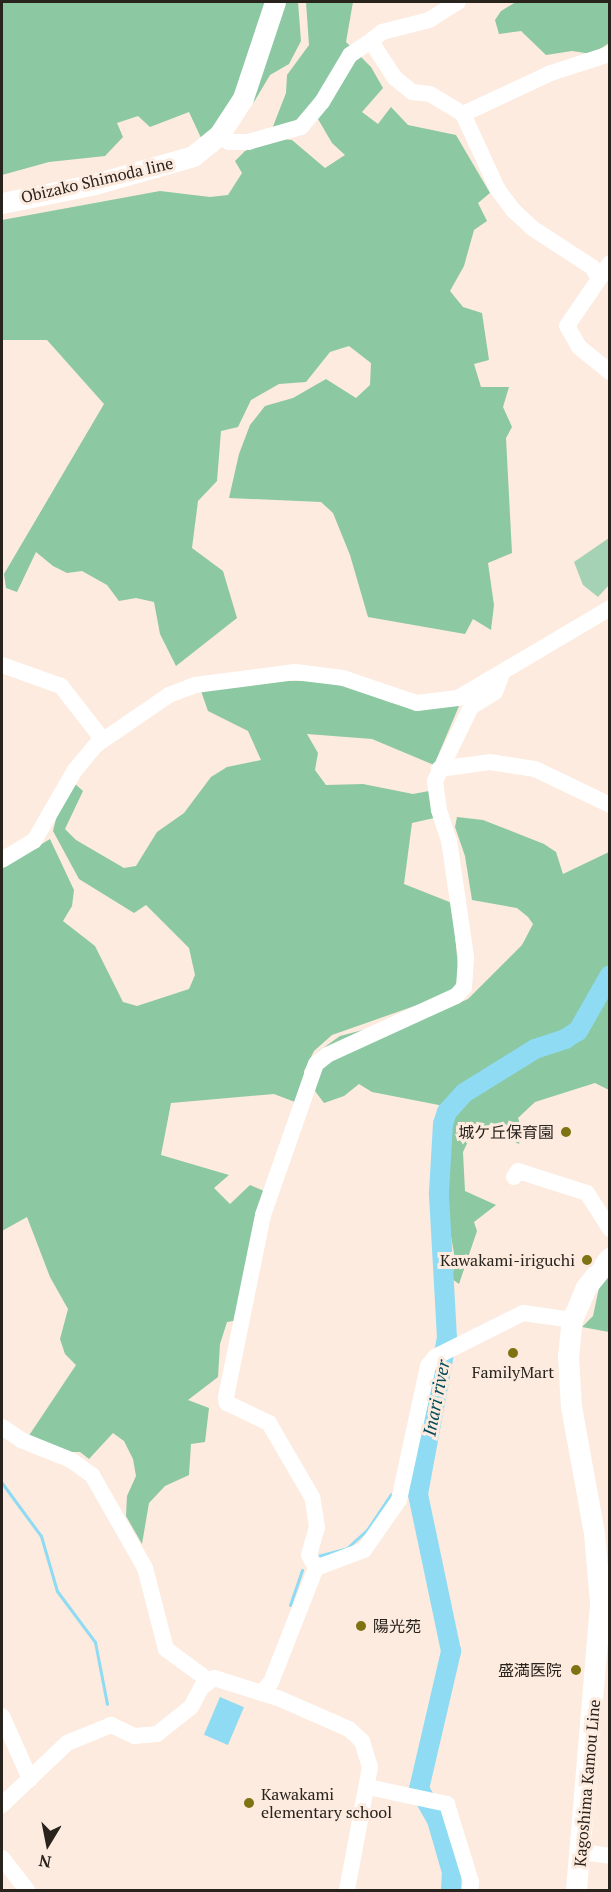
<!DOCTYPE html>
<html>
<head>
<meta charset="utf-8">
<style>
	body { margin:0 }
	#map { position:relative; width:611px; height:1892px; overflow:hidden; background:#fcebde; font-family:"PT Serif","Noto Sans JP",serif }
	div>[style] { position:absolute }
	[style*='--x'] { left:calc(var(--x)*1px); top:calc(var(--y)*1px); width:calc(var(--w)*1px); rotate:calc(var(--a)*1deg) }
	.green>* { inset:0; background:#a5d2b5 }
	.forest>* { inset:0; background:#8cc8a2 }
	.water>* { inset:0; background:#8edbf3; transform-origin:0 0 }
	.stream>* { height:3px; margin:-1.5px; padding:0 1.5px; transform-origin:1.5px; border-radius:1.5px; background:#8edbf3 }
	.river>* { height:20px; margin:-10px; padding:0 10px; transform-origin:10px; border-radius:10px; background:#8edbf3 }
	.minor>* { height:16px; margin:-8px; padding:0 8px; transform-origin:8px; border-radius:8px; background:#fff }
	.major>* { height:21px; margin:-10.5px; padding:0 10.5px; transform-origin:10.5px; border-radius:10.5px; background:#fff }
	.dots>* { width:16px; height:16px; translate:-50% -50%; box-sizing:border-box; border:3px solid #fcebde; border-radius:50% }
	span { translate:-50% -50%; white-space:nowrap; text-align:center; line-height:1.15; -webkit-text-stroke:6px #fcebde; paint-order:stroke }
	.street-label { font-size:16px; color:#29231e }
	.poi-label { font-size:16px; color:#29231e }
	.right { translate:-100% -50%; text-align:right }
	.left { translate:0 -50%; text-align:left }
	.water-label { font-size:18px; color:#044b5b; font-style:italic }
	.frame { position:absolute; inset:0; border:3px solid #29231e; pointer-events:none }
	.north { position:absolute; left:18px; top:1814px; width:60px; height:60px; -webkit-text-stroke:4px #fcebde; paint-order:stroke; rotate:190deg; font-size:16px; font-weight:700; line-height:24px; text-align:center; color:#29231e }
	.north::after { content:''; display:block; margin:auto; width:21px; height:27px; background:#29231e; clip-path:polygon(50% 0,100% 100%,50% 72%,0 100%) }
</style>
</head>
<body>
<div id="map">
	<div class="green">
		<div style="clip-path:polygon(609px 538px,609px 585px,598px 597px,583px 585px,574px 562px)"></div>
	</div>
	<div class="forest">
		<div style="clip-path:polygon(2px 2px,298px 2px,301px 41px,289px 64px,270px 75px,254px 102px,202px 140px,189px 112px,150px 127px,138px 116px,117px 123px,123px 137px,105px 156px,49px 162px,2px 175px)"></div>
		<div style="clip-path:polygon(306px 2px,353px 2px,346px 42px,371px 67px,383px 88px,362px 112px,378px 124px,391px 107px,408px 125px,456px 135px,490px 193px,478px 203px,487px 221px,474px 230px,464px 266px,450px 291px,463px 307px,482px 313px,489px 360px,474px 364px,481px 387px,509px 387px,503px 407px,512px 427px,506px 438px,512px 553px,488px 563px,494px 605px,491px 630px,473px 619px,465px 634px,368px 617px,350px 555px,333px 513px,321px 502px,229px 498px,239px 454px,250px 425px,265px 406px,293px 398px,326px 379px,356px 398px,370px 385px,371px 363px,349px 346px,330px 352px,306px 382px,279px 384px,251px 400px,238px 427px,221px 431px,217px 481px,198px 501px,192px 548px,223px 571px,237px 618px,176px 666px,160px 634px,154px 602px,136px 598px,119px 601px,107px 585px,82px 571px,67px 573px,53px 566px,36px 552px,17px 592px,6px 588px,4px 574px,104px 404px,47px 340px,2px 340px,2px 220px,160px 191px,210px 197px,228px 195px,242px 173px,235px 161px,245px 151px,273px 138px,292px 140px,325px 168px,345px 155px,332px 143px,318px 119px,272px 129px,286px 93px,287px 75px,309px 45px)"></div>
		<div style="clip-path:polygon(516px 2px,609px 2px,609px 43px,592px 54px,572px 51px,546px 55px,521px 31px,499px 34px,495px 20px,501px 11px)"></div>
		<div style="clip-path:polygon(284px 681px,320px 681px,348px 686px,392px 703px,462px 699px,434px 765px,372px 739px,307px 734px,318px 753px,315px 770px,326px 785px,363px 784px,413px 794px,429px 791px,434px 818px,412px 823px,404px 884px,452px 903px,459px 978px,453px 991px,440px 997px,332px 1035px,314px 1051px,304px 1071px,308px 1107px,274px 1094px,171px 1103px,161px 1155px,229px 1175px,214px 1188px,230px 1204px,250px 1185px,264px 1191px,246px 1319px,227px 1322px,220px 1344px,218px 1377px,188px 1400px,209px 1408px,205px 1442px,191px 1444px,189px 1475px,165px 1486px,149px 1503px,142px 1544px,126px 1516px,127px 1496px,136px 1476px,133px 1459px,124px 1441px,113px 1433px,89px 1459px,80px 1452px,46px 1452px,28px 1437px,76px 1365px,65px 1354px,60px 1339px,68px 1309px,50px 1277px,27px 1217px,2px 1231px,2px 868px,50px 839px,74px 890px,72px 906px,63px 921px,95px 946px,123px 1002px,137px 1006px,189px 989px,195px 975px,189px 948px,146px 905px,134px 913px,79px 879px,53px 831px,57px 815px,74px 783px,83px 791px,65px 829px,76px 840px,124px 868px,136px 866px,157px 832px,184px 813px,211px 777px,227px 767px,261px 760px,248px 731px,208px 711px,201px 691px)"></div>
		<div style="clip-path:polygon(457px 817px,483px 820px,544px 844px,556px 852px,563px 874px,609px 852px,609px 1090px,595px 1083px,535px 1102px,518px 1118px,522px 1130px,519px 1144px,482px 1125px,473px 1131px,463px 1152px,465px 1191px,496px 1205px,474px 1222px,477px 1231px,459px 1284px,452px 1279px,455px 1259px,450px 1231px,432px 1199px,433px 1151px,444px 1106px,372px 1092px,359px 1084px,344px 1096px,324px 1103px,315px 1091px,319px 1051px,340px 1036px,450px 1007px,468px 999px,522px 945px,533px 924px,528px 917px,517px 908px,472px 900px,465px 856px,455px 827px)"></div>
		<div style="clip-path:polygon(609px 1275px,609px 1332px,582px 1327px,593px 1316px,600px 1283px)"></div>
	</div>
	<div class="water">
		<div style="left:220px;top:1697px;width:26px;height:41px;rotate:23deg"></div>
	</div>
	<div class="stream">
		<div style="--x:2;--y:1483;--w:66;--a:53.7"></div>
		<div style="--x:41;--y:1536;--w:57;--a:73.8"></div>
		<div style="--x:57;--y:1591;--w:64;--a:53.3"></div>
		<div style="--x:95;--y:1642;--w:63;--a:79"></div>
		<div style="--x:411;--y:1484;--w:11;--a:-22"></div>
		<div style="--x:318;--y:1556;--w:30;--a:-15"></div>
		<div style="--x:347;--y:1548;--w:27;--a:-42"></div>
		<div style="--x:367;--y:1530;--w:43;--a:-56.3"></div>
		<div style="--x:290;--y:1605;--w:37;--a:-71"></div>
	</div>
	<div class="river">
		<div style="--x:451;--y:1890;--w:18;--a:-87"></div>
		<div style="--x:452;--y:1872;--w:54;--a:-106.1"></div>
		<div style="--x:437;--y:1820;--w:36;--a:-120"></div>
		<div style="--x:419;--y:1789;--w:142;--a:-76.9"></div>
		<div style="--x:451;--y:1651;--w:160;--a:-101.9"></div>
		<div style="--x:418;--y:1494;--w:159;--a:-79.5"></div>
		<div style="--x:447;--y:1338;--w:145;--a:-93.2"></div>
		<div style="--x:439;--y:1193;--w:69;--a:-86.7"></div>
		<div style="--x:443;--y:1124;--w:13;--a:-72"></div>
		<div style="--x:447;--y:1112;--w:25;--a:-48"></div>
		<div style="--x:464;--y:1093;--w:84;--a:-31.8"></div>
		<div style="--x:535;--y:1049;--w:32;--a:-18"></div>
		<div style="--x:565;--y:1039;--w:15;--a:-32"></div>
		<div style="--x:578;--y:1031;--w:64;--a:-60.3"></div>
	</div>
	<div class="minor">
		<div style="--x:368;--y:43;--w:18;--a:-38"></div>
		<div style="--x:382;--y:32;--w:49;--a:-14.3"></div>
		<div style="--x:429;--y:20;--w:34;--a:-32"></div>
		<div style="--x:463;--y:114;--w:97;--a:-25"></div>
		<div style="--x:551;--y:73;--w:62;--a:-17.9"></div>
		<div style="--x:219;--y:135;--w:12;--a:35"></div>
		<div style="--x:229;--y:142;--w:19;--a:0"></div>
		<div style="--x:248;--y:142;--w:55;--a:-15.8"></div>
		<div style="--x:301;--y:127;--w:33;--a:-50"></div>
		<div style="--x:322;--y:102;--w:55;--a:-59.2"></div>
		<div style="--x:350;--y:55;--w:22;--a:-34"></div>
		<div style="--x:368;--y:43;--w:7;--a:27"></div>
		<div style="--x:374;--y:46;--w:38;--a:57"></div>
		<div style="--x:395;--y:78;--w:22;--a:39"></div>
		<div style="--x:412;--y:92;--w:18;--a:6"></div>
		<div style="--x:430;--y:94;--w:39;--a:31"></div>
		<div style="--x:463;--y:114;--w:84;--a:65.3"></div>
		<div style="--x:498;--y:190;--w:25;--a:53"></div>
		<div style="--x:513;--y:210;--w:26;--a:43"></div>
		<div style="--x:532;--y:228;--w:72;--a:33"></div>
		<div style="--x:592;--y:267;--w:12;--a:59"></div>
		<div style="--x:610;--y:263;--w:76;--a:124.3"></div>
		<div style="--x:567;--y:326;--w:24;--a:60"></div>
		<div style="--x:579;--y:347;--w:40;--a:39"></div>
		<div style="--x:2;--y:665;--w:63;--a:19.6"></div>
		<div style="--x:61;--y:686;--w:68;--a:52.1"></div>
		<div style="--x:439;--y:769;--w:51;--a:-7.8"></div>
		<div style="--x:490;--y:762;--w:46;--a:8.8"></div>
		<div style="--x:535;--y:769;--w:83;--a:25.6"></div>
		<div style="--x:2;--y:860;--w:37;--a:-31"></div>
		<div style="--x:34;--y:841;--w:82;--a:-60"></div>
		<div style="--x:75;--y:770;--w:33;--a:-50"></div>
		<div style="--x:96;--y:745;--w:88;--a:-34.4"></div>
		<div style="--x:169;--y:695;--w:28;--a:-21"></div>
		<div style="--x:195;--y:685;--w:101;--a:-7.4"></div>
		<div style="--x:295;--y:672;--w:48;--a:7.1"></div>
		<div style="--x:343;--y:678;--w:78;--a:18.7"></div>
		<div style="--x:417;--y:703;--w:41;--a:-7"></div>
		<div style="--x:458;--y:698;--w:177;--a:-30.6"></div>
		<div style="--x:514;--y:1177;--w:7;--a:-56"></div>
		<div style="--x:518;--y:1171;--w:72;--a:17.7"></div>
		<div style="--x:587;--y:1193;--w:43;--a:57.4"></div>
		<div style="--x:2;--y:1427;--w:23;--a:34"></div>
		<div style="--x:21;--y:1440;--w:54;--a:21.8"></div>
		<div style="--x:71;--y:1460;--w:26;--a:36"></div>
		<div style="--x:92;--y:1475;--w:107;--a:60.3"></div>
		<div style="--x:145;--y:1568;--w:84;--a:75.5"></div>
		<div style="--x:166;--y:1649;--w:52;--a:36.4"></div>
		<div style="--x:316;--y:1568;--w:51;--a:-20.6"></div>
		<div style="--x:364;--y:1550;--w:61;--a:-55"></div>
		<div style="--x:399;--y:1500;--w:137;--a:-77.8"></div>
		<div style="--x:428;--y:1366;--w:11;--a:-52"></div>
		<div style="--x:435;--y:1357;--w:98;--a:-26.6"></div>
		<div style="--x:523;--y:1313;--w:49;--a:8.1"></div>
		<div style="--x:262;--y:1692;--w:13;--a:-48"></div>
		<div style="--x:271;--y:1682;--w:123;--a:-68.5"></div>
		<div style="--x:316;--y:1568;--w:15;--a:-118"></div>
		<div style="--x:309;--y:1555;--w:29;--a:-74"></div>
		<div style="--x:317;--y:1527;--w:30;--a:-99"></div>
		<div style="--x:312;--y:1497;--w:86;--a:-120.2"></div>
		<div style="--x:269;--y:1423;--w:47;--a:-154.5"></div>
		<div style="--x:227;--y:1403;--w:6;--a:-99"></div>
		<div style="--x:226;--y:1397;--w:186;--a:-78.5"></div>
		<div style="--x:263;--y:1215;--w:160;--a:-70.7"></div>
		<div style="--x:316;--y:1064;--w:14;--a:-39"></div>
		<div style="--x:327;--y:1055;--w:142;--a:-24.6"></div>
		<div style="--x:456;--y:996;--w:12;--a:-48"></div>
		<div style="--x:464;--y:987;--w:30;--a:-86"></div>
		<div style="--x:466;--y:957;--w:117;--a:-98.3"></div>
		<div style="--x:449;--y:841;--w:33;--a:-108"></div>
		<div style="--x:439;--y:810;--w:29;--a:-98"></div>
		<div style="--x:435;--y:781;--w:82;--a:-64.1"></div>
		<div style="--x:471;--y:707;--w:28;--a:-32"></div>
		<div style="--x:495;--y:692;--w:19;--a:-69"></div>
		<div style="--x:2;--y:1716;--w:69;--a:66"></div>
		<div style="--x:368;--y:1787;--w:81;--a:12.1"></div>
		<div style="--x:447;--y:1804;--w:82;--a:72.9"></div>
		<div style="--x:471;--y:1882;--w:8;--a:97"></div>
		<div style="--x:2;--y:1805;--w:90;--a:-43.6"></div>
		<div style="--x:67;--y:1743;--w:48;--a:-22.2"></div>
		<div style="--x:111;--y:1725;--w:26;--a:25"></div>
		<div style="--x:135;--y:1736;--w:22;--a:-5"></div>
		<div style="--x:157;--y:1734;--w:43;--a:-38.5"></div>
		<div style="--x:191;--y:1707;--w:21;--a:-62"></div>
		<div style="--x:201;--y:1688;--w:16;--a:-38"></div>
		<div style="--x:214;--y:1678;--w:67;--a:17.4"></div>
		<div style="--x:278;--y:1698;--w:77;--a:23.6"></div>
		<div style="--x:349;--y:1729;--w:18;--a:43"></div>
		<div style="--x:362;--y:1741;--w:27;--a:73"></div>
		<div style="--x:370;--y:1767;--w:125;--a:100.6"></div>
		<div style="--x:582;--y:1852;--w:28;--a:8"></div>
		<div style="--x:2;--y:1858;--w:41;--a:52"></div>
	</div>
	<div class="major">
		<div style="--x:2;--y:203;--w:95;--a:-11.5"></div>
		<div style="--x:95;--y:184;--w:102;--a:-15.9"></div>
		<div style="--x:193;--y:156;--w:33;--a:-39"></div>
		<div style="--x:219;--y:135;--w:44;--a:-57"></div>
		<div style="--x:243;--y:98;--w:101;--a:-71.6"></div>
		<div style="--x:576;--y:1890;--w:289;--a:-85.2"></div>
		<div style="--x:600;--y:1602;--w:69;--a:-95"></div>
		<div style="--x:594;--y:1533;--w:128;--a:-100.3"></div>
		<div style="--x:571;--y:1407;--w:51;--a:-93.4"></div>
		<div style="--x:568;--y:1356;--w:36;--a:-84"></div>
		<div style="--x:572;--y:1320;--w:36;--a:-67"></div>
		<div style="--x:586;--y:1287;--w:38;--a:-51"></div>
	</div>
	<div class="dots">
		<div style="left:566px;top:1132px;background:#7e7212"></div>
		<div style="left:587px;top:1260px;background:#7e7212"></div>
		<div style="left:513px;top:1353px;background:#7e7212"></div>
		<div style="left:361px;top:1626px;background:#7e7212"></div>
		<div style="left:576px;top:1670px;background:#7e7212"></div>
		<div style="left:249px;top:1803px;background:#7e7212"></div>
	</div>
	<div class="street-label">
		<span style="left:97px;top:180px;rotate:-13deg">Obizako Shimoda line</span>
		<span style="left:587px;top:1783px;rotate:-85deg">Kagoshima Kamou Line</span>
	</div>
	<div class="poi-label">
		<span class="right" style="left:554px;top:1132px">城ケ丘保育園</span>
		<span class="right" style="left:575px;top:1260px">Kawakami-iriguchi</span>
		<span style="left:513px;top:1372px">FamilyMart</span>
		<span class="left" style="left:373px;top:1626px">陽光苑</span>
		<span class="right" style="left:562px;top:1670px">盛満医院</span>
		<span class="left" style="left:261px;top:1803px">Kawakami<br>elementary school</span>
	</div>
	<div class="water-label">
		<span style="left:436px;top:1398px;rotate:-79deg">Inari river</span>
	</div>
	<div class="frame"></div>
	<div class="north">N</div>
</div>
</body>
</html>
